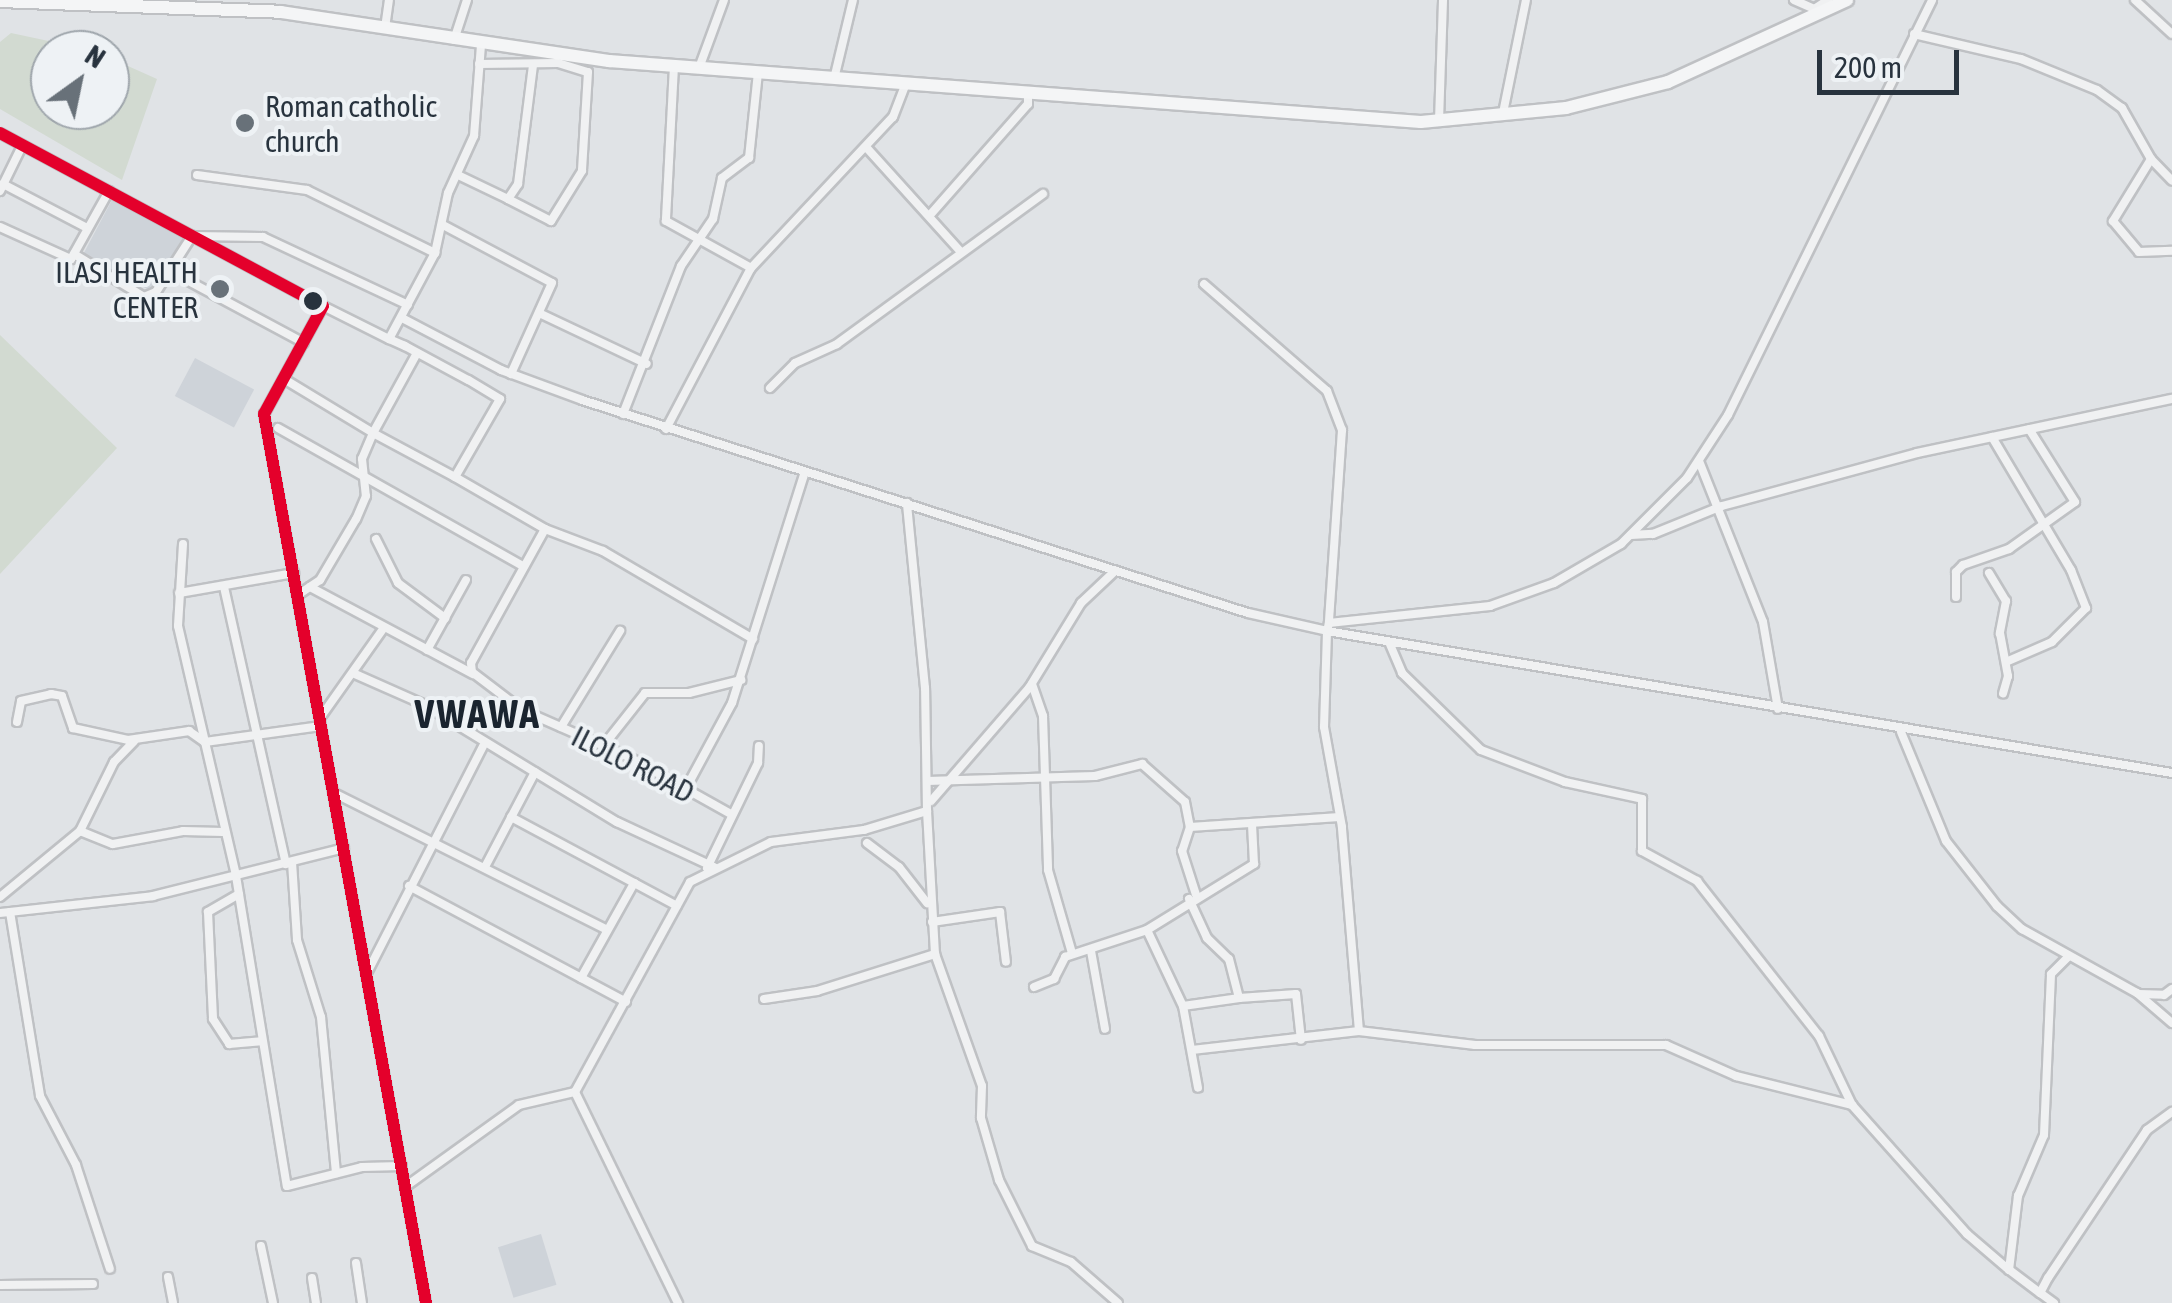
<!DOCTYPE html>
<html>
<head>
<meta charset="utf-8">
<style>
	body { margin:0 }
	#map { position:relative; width:2172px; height:1303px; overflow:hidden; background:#e0e3e6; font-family:"Asap Condensed",sans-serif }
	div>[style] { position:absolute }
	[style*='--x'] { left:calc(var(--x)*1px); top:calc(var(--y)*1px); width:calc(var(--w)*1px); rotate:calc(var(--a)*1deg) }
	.built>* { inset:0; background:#ced3d9; transform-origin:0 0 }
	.green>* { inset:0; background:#d2dad1 }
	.roads { filter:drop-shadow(2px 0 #bfc1c4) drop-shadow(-2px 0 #bfc1c4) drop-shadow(0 2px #bfc1c4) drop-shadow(0 -2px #bfc1c4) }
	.minor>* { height:8px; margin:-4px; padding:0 4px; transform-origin:4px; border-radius:4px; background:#f0f1f2 }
	.highway>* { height:12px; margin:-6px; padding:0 6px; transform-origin:6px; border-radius:6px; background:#f4f5f6 }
	.bus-1>* { height:12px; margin:-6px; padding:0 6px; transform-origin:6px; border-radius:6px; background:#e4002b }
	.dots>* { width:28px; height:28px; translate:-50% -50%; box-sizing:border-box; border:5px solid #eef2f5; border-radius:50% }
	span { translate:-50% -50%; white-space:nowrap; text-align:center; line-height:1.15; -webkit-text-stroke:8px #eef2f5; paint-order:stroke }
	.poi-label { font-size:30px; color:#28333e }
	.left { translate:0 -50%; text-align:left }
	.right { translate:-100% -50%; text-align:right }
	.street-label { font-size:30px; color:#28333e }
	.district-label { font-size:40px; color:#1a242f; font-weight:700; letter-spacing:2.5px }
	.north { position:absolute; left:30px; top:30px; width:100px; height:100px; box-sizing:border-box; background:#eef2f5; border:2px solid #9fa6ac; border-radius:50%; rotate:33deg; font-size:28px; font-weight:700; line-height:40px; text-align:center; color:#28333e }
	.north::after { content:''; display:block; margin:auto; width:35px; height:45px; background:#687179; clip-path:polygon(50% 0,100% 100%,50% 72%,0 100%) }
	.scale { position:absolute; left:1817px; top:50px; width:142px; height:45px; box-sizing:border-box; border:5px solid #28333e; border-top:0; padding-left:12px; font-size:30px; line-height:35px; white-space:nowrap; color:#28333e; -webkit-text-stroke:8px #eef2f5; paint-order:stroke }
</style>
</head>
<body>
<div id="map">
	<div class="built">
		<div style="left:112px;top:200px;width:81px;height:62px;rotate:28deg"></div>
		<div style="left:195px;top:358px;width:67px;height:43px;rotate:28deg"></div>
		<div style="left:541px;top:1234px;width:53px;height:45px;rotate:73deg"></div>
	</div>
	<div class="green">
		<div style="clip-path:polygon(11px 33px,91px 50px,50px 50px,50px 110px,110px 110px,110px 58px,157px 79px,122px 180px,0 109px,0 42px)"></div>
		<div style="clip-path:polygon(0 335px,117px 448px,0 574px)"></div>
	</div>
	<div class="roads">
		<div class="minor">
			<div style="--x:1794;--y:0;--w:22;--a:24"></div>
			<div style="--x:1814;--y:9;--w:17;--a:-33"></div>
			<div style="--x:2135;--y:0;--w:50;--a:42.6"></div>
			<div style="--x:385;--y:28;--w:28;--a:-82"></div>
			<div style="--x:1914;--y:34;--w:110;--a:13.2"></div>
			<div style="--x:2021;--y:59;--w:82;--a:22.2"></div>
			<div style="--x:2097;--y:90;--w:31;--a:36"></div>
			<div style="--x:2122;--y:108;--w:59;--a:60.4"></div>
			<div style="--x:2151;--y:159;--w:73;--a:121.5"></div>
			<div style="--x:2113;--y:221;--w:40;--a:50"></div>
			<div style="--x:2139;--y:252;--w:33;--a:-2"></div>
			<div style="--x:454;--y:40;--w:42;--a:-72"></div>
			<div style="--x:479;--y:64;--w:79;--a:-0.7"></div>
			<div style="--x:558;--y:63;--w:31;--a:17"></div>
			<div style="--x:588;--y:72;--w:99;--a:93.5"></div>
			<div style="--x:582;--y:171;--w:59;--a:121.8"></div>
			<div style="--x:551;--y:221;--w:48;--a:-152.9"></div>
			<div style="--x:674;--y:66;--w:155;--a:93"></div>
			<div style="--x:666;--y:221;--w:97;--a:28.9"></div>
			<div style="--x:699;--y:68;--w:72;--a:-69.8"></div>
			<div style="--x:834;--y:79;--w:81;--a:-76.5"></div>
			<div style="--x:1503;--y:113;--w:115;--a:-78.5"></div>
			<div style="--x:1439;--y:121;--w:121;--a:-88.1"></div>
			<div style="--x:0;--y:133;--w:366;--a:28.2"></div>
			<div style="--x:323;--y:306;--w:123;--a:118.6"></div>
			<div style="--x:264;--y:414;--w:904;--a:79.67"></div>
			<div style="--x:866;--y:147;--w:139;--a:47.9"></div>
			<div style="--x:2151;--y:159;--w:30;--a:46"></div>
			<div style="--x:197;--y:175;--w:111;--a:7.8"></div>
			<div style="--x:307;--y:190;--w:143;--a:26.2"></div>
			<div style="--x:458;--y:175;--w:55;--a:25.6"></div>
			<div style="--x:508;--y:199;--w:18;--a:-56"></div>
			<div style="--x:518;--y:184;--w:120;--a:-82.8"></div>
			<div style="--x:3;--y:184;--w:95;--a:27.6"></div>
			<div style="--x:0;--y:191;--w:50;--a:-63.9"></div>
			<div style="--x:930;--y:215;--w:148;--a:-48.6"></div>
			<div style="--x:1028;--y:104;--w:9;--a:-90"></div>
			<div style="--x:443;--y:225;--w:123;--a:28"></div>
			<div style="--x:552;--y:283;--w:100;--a:114.3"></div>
			<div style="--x:0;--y:227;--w:78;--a:24.3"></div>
			<div style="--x:71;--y:259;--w:78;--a:-60.8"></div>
			<div style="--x:74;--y:254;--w:82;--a:31.6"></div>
			<div style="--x:144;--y:297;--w:13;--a:-23"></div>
			<div style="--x:156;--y:292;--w:67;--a:-57.3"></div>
			<div style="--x:192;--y:236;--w:71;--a:0.8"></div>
			<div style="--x:263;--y:237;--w:160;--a:25.1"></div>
			<div style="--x:168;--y:270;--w:154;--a:28.2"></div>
			<div style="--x:1204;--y:284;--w:163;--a:41"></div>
			<div style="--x:1327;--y:391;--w:42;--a:69"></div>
			<div style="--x:1342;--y:430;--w:193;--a:93.9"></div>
			<div style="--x:323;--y:306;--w:74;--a:26.6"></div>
			<div style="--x:539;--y:313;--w:119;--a:25.3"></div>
			<div style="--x:402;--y:318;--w:112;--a:27.7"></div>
			<div style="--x:501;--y:370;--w:86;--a:20.3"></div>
			<div style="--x:582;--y:400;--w:699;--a:17.74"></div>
			<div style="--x:1248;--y:613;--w:81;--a:12.8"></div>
			<div style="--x:1327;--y:631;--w:8;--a:-76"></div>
			<div style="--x:1329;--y:623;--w:162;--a:-6"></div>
			<div style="--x:1490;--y:606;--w:68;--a:-19.8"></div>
			<div style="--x:1554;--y:583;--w:78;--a:-30.2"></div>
			<div style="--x:1621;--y:544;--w:93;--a:-45"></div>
			<div style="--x:1687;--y:478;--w:75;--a:-56.9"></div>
			<div style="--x:1728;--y:415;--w:462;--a:-63.8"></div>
			<div style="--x:417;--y:353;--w:91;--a:118.8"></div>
			<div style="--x:373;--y:433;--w:93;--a:28.2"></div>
			<div style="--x:455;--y:477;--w:90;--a:-60"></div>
			<div style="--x:500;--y:399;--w:37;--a:-149"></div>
			<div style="--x:468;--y:380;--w:72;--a:-151.6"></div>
			<div style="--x:405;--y:346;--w:17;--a:-156"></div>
			<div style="--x:389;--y:339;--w:98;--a:-61.9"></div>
			<div style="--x:435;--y:253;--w:61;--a:-77.8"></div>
			<div style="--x:448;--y:193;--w:63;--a:-65.5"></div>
			<div style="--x:474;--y:136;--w:92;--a:-85.6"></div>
			<div style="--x:284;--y:379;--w:104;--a:31.2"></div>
			<div style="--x:373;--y:433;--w:28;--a:113"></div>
			<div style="--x:362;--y:459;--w:37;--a:84"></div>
			<div style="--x:366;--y:496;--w:25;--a:113"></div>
			<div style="--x:356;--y:519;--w:71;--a:120.5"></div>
			<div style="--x:320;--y:580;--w:27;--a:146"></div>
			<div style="--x:770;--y:388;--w:35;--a:-45"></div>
			<div style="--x:795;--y:363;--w:46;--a:-24.3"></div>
			<div style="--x:837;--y:344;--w:255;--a:-36.1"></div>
			<div style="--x:623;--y:414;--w:159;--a:-68.6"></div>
			<div style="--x:681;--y:266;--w:57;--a:-55.8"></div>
			<div style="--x:713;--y:219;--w:42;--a:-77.6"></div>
			<div style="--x:722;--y:178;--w:34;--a:-37"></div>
			<div style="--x:749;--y:158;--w:85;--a:-84"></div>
			<div style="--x:278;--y:428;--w:281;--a:29.4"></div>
			<div style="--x:666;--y:429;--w:182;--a:-62.2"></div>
			<div style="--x:751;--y:268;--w:207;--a:-46.8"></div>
			<div style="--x:893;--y:117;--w:34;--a:-69"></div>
			<div style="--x:1992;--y:437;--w:155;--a:59.3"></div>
			<div style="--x:2071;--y:570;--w:41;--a:68.5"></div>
			<div style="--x:2086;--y:608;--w:48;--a:135"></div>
			<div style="--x:2052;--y:642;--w:50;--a:156.5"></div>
			<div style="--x:1699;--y:461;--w:173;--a:68.3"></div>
			<div style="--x:1763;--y:622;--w:88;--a:80.2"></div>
			<div style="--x:455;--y:477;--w:104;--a:30"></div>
			<div style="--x:545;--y:529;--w:62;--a:20.8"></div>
			<div style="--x:603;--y:551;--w:174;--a:30.4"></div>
			<div style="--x:545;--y:529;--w:153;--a:118.9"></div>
			<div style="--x:471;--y:663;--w:9;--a:84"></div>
			<div style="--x:472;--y:672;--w:63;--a:37.2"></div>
			<div style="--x:522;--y:710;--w:115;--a:23.7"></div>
			<div style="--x:627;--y:756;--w:117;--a:29.2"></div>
			<div style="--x:1631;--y:535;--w:22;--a:-3"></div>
			<div style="--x:1653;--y:534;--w:74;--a:-22.1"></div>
			<div style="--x:1722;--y:506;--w:202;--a:-15.2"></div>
			<div style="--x:1917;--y:453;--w:261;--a:-12"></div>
			<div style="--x:376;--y:539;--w:49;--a:63.4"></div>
			<div style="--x:398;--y:583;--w:59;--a:36.7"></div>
			<div style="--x:183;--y:544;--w:82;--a:93.5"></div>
			<div style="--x:178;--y:626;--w:257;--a:76.9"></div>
			<div style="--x:236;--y:876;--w:314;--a:80.7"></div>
			<div style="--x:287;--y:1186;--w:77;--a:-14.2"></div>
			<div style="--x:362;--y:1167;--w:40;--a:-1.4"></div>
			<div style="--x:1989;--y:573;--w:33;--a:59"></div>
			<div style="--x:2006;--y:601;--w:33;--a:101"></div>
			<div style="--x:2000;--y:633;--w:44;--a:79.5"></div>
			<div style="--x:2008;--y:676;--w:18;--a:106"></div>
			<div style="--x:224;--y:587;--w:284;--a:77.4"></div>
			<div style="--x:310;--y:587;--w:185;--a:28.1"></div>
			<div style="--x:179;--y:593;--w:117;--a:-9.9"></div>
			<div style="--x:1956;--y:597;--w:25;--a:-90"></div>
			<div style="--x:1956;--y:572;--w:10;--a:-45"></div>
			<div style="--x:1963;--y:565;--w:49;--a:-19.2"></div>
			<div style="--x:2009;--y:549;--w:81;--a:-35.5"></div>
			<div style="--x:2075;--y:502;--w:86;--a:-122.2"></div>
			<div style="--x:1389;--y:642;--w:34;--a:67"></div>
			<div style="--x:1402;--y:673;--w:110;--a:44.3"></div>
			<div style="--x:1481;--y:750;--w:90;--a:20.9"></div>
			<div style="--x:1565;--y:782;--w:79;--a:12.4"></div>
			<div style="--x:1642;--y:799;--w:52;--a:90"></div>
			<div style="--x:1642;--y:851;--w:63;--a:28.6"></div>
			<div style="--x:1697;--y:881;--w:197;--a:51.8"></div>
			<div style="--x:1819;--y:1036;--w:76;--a:64.4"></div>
			<div style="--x:1852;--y:1105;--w:173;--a:48.3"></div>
			<div style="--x:1967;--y:1234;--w:55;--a:40.6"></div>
			<div style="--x:427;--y:650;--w:80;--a:-60.9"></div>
			<div style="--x:355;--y:674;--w:77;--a:23.9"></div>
			<div style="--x:425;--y:705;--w:225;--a:31.4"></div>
			<div style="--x:617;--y:822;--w:107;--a:24.9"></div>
			<div style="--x:1032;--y:684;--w:34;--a:71"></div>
			<div style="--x:1043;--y:716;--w:154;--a:88.1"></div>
			<div style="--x:1048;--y:870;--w:86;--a:73.9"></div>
			<div style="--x:320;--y:718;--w:109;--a:-54.7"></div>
			<div style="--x:17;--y:722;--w:21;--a:-79"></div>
			<div style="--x:21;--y:701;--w:31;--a:-13"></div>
			<div style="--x:51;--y:694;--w:11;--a:10"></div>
			<div style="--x:62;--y:696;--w:34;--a:71"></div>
			<div style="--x:73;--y:728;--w:56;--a:12.3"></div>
			<div style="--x:128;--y:740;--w:62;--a:-8.4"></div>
			<div style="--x:189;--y:731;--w:19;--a:35"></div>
			<div style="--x:205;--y:742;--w:117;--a:-7.9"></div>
			<div style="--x:561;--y:727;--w:113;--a:-58.4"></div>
			<div style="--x:1901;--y:732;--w:118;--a:67.6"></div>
			<div style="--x:1946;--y:841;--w:83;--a:51.9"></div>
			<div style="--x:1997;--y:906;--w:34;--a:43"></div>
			<div style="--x:2022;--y:929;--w:132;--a:29.1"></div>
			<div style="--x:2137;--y:993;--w:46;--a:40.6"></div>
			<div style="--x:604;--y:745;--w:66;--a:-51.7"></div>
			<div style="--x:645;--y:693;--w:44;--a:0"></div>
			<div style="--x:689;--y:693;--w:54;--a:-14"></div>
			<div style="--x:927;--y:781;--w:168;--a:-1.7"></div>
			<div style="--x:1095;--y:776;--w:49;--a:-14.3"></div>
			<div style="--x:1142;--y:764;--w:57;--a:41.5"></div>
			<div style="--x:1185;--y:802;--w:25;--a:79"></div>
			<div style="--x:1190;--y:827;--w:150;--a:-3.8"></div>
			<div style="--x:685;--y:790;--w:99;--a:-61.6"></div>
			<div style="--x:732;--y:703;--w:242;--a:-72.5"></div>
			<div style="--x:334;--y:793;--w:305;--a:26.6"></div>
			<div style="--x:931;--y:801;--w:150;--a:-49.1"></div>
			<div style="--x:1029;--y:688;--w:100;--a:-58.5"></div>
			<div style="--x:1081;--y:603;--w:47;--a:-43.3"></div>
			<div style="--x:927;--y:811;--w:143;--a:86.8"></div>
			<div style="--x:935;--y:954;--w:140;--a:70.4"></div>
			<div style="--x:982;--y:1086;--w:32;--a:92"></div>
			<div style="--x:981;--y:1118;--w:65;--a:73.8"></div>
			<div style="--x:999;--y:1180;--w:74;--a:63.4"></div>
			<div style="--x:1032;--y:1246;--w:42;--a:22.3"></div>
			<div style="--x:1071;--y:1262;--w:62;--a:41.1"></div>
			<div style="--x:511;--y:817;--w:188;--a:28.2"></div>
			<div style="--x:1190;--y:827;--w:25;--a:108"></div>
			<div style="--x:1182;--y:851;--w:46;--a:72.3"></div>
			<div style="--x:80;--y:831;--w:35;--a:22"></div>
			<div style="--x:113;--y:844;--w:71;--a:-10.5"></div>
			<div style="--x:183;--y:831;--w:40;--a:1.4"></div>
			<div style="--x:867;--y:843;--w:40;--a:37"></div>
			<div style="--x:899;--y:867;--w:46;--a:52.1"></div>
			<div style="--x:292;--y:862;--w:78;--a:86.3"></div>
			<div style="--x:297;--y:940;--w:81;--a:72.7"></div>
			<div style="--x:321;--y:1017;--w:157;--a:84.5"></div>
			<div style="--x:486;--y:865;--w:105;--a:-62.2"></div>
			<div style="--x:707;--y:868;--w:117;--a:-64.1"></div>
			<div style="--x:758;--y:763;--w:17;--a:-87"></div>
			<div style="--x:409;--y:886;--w:246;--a:28.1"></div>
			<div style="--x:239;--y:894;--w:36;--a:150"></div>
			<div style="--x:208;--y:912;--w:107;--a:87.3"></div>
			<div style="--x:213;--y:1019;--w:30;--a:57"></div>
			<div style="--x:229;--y:1044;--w:32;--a:-5"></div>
			<div style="--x:0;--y:897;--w:104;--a:-39.5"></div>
			<div style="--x:80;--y:831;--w:77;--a:-63.8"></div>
			<div style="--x:114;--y:762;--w:29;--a:-46"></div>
			<div style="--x:1189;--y:899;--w:43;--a:65.2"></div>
			<div style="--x:1207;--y:938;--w:30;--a:44"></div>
			<div style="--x:1229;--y:959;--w:40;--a:75.6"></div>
			<div style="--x:1239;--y:998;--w:57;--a:-4"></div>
			<div style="--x:1296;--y:994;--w:46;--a:83.8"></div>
			<div style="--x:10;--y:912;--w:186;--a:80.7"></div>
			<div style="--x:40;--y:1096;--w:78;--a:62.4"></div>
			<div style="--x:76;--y:1165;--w:109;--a:71.9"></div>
			<div style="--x:0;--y:913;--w:154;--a:-6.3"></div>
			<div style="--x:153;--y:896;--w:197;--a:-14.1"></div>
			<div style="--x:932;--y:922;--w:69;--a:-8.4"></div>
			<div style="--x:1000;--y:912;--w:50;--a:83.2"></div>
			<div style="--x:1147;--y:930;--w:126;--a:-31.7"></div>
			<div style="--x:1254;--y:864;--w:40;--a:-92.9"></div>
			<div style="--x:1091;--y:951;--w:79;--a:79.8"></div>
			<div style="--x:368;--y:971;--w:253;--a:-62.9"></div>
			<div style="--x:581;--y:978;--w:109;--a:-60.8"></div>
			<div style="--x:1034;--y:987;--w:22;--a:-22"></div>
			<div style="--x:1054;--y:979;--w:25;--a:-63"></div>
			<div style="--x:1065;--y:957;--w:86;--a:-18.2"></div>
			<div style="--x:1147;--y:930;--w:84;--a:64.7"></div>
			<div style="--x:1183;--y:1006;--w:83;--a:79.6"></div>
			<div style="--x:2139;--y:994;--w:25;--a:2"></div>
			<div style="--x:2164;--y:995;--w:10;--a:-37"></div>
			<div style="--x:764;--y:999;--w:54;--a:-8.6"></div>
			<div style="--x:817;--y:991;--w:124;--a:-17.4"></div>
			<div style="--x:1183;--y:1006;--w:57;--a:-8.1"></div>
			<div style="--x:1359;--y:1031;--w:205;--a:-94.8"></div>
			<div style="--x:1342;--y:827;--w:102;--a:-100.2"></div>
			<div style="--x:1324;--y:727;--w:96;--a:-88.2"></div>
			<div style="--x:1327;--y:631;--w:857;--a:9.54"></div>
			<div style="--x:1192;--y:1050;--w:168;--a:-6.5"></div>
			<div style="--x:1359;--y:1031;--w:117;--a:6.9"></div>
			<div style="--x:1475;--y:1045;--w:191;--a:0"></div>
			<div style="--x:1666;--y:1045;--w:77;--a:23.9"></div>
			<div style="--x:1736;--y:1076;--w:120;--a:14"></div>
			<div style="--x:575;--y:1092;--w:235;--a:64"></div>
			<div style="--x:405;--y:1187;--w:140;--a:-35.7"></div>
			<div style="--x:519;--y:1105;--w:57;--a:-13.1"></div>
			<div style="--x:575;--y:1092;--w:239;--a:-61.3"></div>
			<div style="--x:690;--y:882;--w:90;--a:-26.3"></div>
			<div style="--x:771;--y:842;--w:94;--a:-7.4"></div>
			<div style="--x:864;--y:830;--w:66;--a:-16.8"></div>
			<div style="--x:927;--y:811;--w:123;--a:-90.9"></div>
			<div style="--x:925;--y:688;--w:186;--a:-95.6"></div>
			<div style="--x:261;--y:1246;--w:58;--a:78.1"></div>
			<div style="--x:356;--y:1263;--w:40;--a:81.5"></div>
			<div style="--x:168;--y:1277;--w:26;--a:79"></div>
			<div style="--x:312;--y:1278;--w:25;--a:81"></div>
			<div style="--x:0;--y:1285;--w:93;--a:-0.6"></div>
			<div style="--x:2040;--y:1293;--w:39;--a:-143"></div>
			<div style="--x:2009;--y:1270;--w:75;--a:-83.1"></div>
			<div style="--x:2018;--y:1196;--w:66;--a:-66.9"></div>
			<div style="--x:2044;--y:1135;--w:161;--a:-87.5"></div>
			<div style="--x:2051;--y:974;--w:23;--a:-45"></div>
			<div style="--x:2054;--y:1303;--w:17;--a:-144"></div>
			<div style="--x:2040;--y:1293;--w:17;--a:-62"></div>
			<div style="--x:2048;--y:1278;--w:178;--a:-56.2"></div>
			<div style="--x:2147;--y:1130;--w:31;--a:-36"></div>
		</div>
		<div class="highway">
			<div style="--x:0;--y:1;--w:281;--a:2.2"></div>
			<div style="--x:281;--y:12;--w:332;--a:8.5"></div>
			<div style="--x:609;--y:61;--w:814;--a:4.3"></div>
			<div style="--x:1421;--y:122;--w:146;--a:-5.5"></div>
			<div style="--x:1566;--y:108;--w:105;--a:-14.3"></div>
			<div style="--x:1668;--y:82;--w:197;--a:-24.6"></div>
		</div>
	</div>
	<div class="bus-1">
		<div style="--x:0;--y:133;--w:366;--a:28.2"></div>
		<div style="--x:323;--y:306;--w:123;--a:118.6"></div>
		<div style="--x:264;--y:414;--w:904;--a:79.67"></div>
	</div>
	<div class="dots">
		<div style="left:245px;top:123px;background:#687179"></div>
		<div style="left:220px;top:289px;background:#687179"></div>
		<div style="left:313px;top:301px;background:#28333e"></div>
	</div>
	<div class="poi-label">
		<span class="left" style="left:265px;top:123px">Roman catholic<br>church</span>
		<span class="right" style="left:198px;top:289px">ILASI HEALTH<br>CENTER</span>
	</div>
	<div class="street-label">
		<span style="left:633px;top:764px;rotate:27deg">ILOLO ROAD</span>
	</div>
	<div class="district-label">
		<span style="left:478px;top:714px">VWAWA</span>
	</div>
	<div class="north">N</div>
	<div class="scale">200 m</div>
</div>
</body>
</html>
